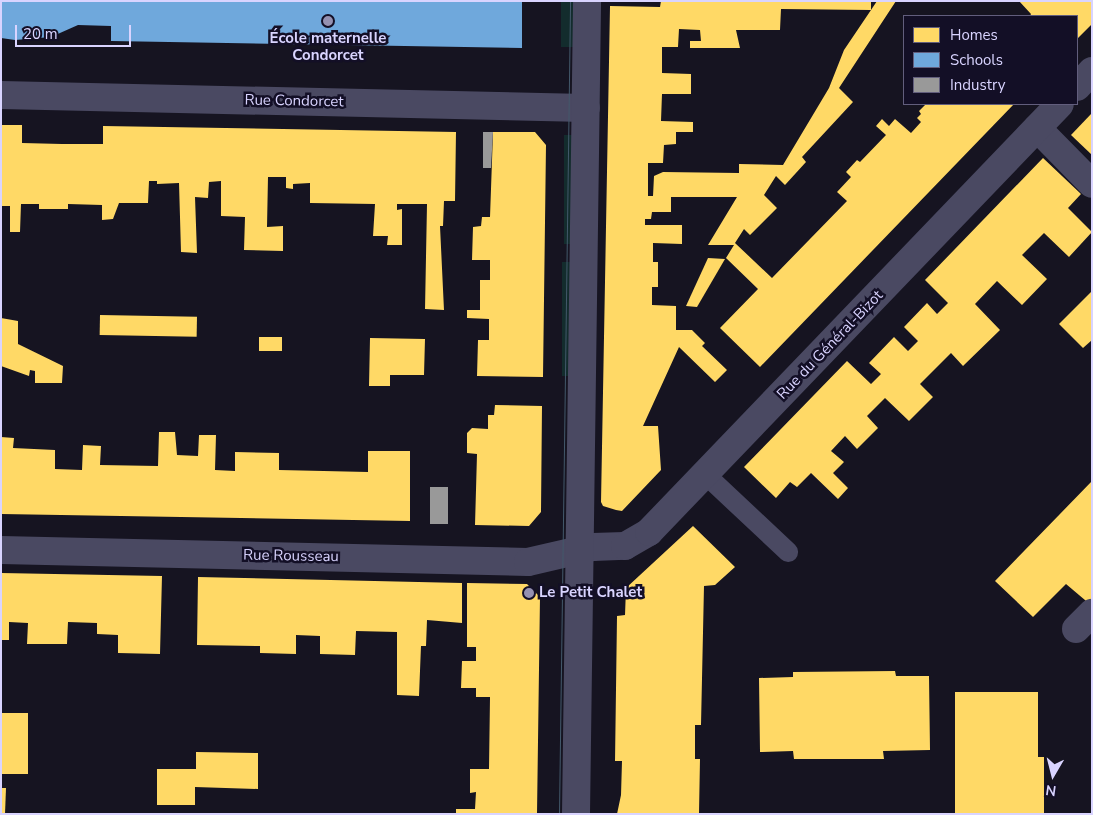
<!DOCTYPE html>
<html>
<head>
<meta charset="utf-8">
<style>
	body { margin:0 }
	#map { position:relative; width:1093px; height:815px; overflow:hidden; background:#161421; font-family:"Nunito Sans",sans-serif }
	div>[style] { position:absolute }
	[style*='--x'] { left:calc(var(--x)*1px); top:calc(var(--y)*1px); width:calc(var(--w)*1px); rotate:calc(var(--a)*1deg) }
	.green>* { inset:0; background:#132c2d; transform-origin:0 0 }
	.homes>* { inset:0; background:#ffd966; transform-origin:0 0 }
	.schools>* { inset:0; background:#6fa8dc }
	.industry>* { inset:0; background:#999; transform-origin:0 0 }
	.service>* { height:20px; margin:-10px; padding:0 10px; transform-origin:10px; border-radius:10px; background:#4a4962 }
	.minor>* { height:28px; margin:-14px; padding:0 14px; transform-origin:14px; border-radius:14px; background:#4a4962 }
	.tram>* { height:1px; margin:-0.5px; padding:0 0.5px; transform-origin:0.5px; border-radius:0.5px; background:#43596b }
	.dots>* { width:14px; height:14px; translate:-50% -50%; box-sizing:border-box; border:2px solid #130f26; border-radius:50% }
	span { translate:-50% -50%; white-space:nowrap; text-align:center; line-height:1.15; -webkit-text-stroke:5px #130f26; paint-order:stroke }
	.poi-label { font-size:15px; color:#d9d4ff; font-weight:700 }
	.left { translate:0 -50%; text-align:left }
	.street-label { font-size:15px; color:#d9d4ff }
	.frame { position:absolute; inset:0; border:2px solid #d9d4ff; pointer-events:none }
	.legend { position:absolute; left:903px; top:15px; width:175px; height:90px; box-sizing:border-box; background:#130f26; border:1px solid #625e7d; margin:0; padding:6px 9px; list-style:none; font-size:15px; color:#d9d4ff }
	.legend li { display:flex; align-items:center; gap:10px; height:25px }
	.legend b { width:25px; border:1px solid #625e7d }
	.north { position:absolute; left:1028px; top:750px; width:50px; height:50px; -webkit-text-stroke:4px #130f26; paint-order:stroke; rotate:188deg; font-size:14px; font-weight:700; line-height:20px; text-align:center; color:#d9d4ff }
	.north::after { content:''; display:block; margin:auto; width:18px; height:22px; background:#d9d4ff; clip-path:polygon(50% 0,100% 100%,50% 72%,0 100%) }
	.scale { position:absolute; left:15px; top:25px; width:116px; height:22px; box-sizing:border-box; border:2px solid #d9d4ff; border-top:0; padding-left:6px; font-size:15px; line-height:18px; white-space:nowrap; color:#d9d4ff; -webkit-text-stroke:4px #130f26; paint-order:stroke }
</style>
</head>
<body>
<div id="map">
	<div class="green">
		<div style="left:561px;top:1px;width:18px;height:46px"></div>
		<div style="left:564px;top:135px;width:13px;height:109px"></div>
		<div style="left:562px;top:262px;width:13px;height:114px"></div>
	</div>
	<div class="homes">
		<div style="clip-path:polygon(evenodd,661px 1px,871px 1px,871px 10px,877px 1px,896px 1px,839px 88px,853px 102px,802px 157px,806px 162px,785px 185px,776px 176px,764px 195px,777px 208px,750px 235px,744px 229px,735px 243px,772px 278px,847px 201px,837px 192px,851px 177px,846px 172px,857px 160px,860px 162px,886px 135px,876px 126px,882px 119px,889px 126px,895px 119px,911px 133px,921px 122px,917px 118px,921px 114px,919px 111px,926px 104px,1014px 104px,760px 367px,720px 328px,758px 289px,726px 258px,734px 245px,708px 245px,737px 197px,671px 197px,671px 212px,652px 212px,651px 219px,645px 219px,645px 225px,682px 225px,682px 244px,653px 243px,653px 262px,658px 262px,658px 287px,652px 287px,652px 305px,676px 306px,676px 330px,692px 330px,705px 343px,702px 346px,727px 370px,715px 382px,679px 347px,643px 426px,658px 426px,661px 470px,622px 511px,616px 510px,603px 506px,601px 502px,610px 6px,660px 7px,661px 1px,781px 9px,871px 10px,844px 50px,829px 88px,783px 165px,739px 164px,739px 173px,663px 172px,654px 176px,653px 196px,648px 196px,648px 163px,663px 163px,664px 145px,676px 144px,676px 132px,693px 132px,693px 122px,661px 121px,662px 94px,691px 94px,691px 74px,662px 73px,662px 47px,678px 47px,679px 29px,700px 30px,701px 41px,690px 41px,690px 48px,740px 48px,736px 30px,780px 30px,781px 9px)"></div>
		<div style="clip-path:polygon(1019px 1px,1092px 1px,1092px 24px,1077px 39px,1077px 16px,1030px 16px,1031px 14px)"></div>
		<div style="clip-path:polygon(1092px 113px,1092px 155px,1071px 135px)"></div>
		<div style="clip-path:polygon(1px 125px,22px 125px,22px 143px,62px 144px,103px 144px,103px 126px,456px 132px,455px 201px,444px 201px,443px 226px,440px 226px,444px 310px,425px 309px,427px 204px,397px 204px,397px 210px,402px 209px,402px 245px,387px 245px,388px 236px,373px 236px,375px 204px,310px 203px,310px 183px,293px 184px,293px 189px,286px 188px,286px 177px,268px 177px,267px 227px,283px 226px,283px 251px,244px 250px,245px 217px,221px 216px,221px 181px,209px 182px,208px 198px,195px 197px,197px 253px,181px 252px,179px 183px,157px 184px,157px 181px,149px 181px,148px 203px,119px 203px,113px 219px,102px 220px,102px 205px,68px 204px,68px 209px,39px 209px,39px 204px,21px 204px,20px 232px,10px 232px,10px 206px,2px 206px)"></div>
		<div style="clip-path:polygon(493px 132px,535px 132px,546px 145px,543px 377px,477px 376px,478px 340px,489px 340px,489px 319px,467px 318px,467px 310px,480px 310px,480px 280px,490px 280px,490px 260px,472px 260px,473px 227px,481px 226px,482px 217px,490px 217px)"></div>
		<div style="clip-path:polygon(1043px 158px,1081px 194px,1068px 208px,1092px 232px,1069px 257px,1044px 233px,1022px 255px,1047px 279px,1022px 305px,997px 281px,975px 304px,1000px 330px,963px 366px,951px 353px,920px 384px,933px 397px,909px 421px,885px 398px,867px 416px,878px 428px,857px 449px,845px 436px,831px 451px,844px 462px,833px 473px,848px 488px,838px 499px,811px 473px,797px 487px,790px 482px,776px 498px,744px 467px,847px 361px,871px 384px,881px 374px,869px 363px,894px 337px,908px 351px,918px 341px,904px 327px,927px 303px,937px 314px,948px 303px,925px 280px)"></div>
		<div style="clip-path:polygon(708px 258px,725px 259px,697px 307px,686px 306px)"></div>
		<div style="clip-path:polygon(1092px 291px,1092px 340px,1083px 348px,1059px 324px)"></div>
		<div style="left:100px;top:315px;width:97px;height:20px;rotate:1deg"></div>
		<div style="clip-path:polygon(1px 318px,18px 321px,18px 344px,63px 366px,62px 383px,35px 383px,35px 371px,30px 370px,29px 376px,1px 366px)"></div>
		<div style="left:259px;top:337px;width:23px;height:14px"></div>
		<div style="clip-path:polygon(370px 338px,425px 339px,424px 375px,390px 375px,390px 386px,369px 386px)"></div>
		<div style="clip-path:polygon(495px 405px,542px 406px,541px 512px,529px 526px,475px 525px,477px 454px,467px 453px,467px 433px,472px 428px,488px 429px,488px 415px,494px 415px)"></div>
		<div style="clip-path:polygon(159px 432px,175px 432px,177px 455px,198px 456px,199px 435px,216px 435px,215px 470px,235px 471px,235px 452px,279px 453px,279px 470px,368px 472px,368px 451px,410px 451px,410px 521px,1px 514px,1px 437px,14px 438px,13px 448px,55px 450px,55px 469px,82px 470px,83px 445px,101px 446px,100px 465px,158px 466px)"></div>
		<div style="clip-path:polygon(1092px 481px,1092px 606px,1066px 584px,1033px 617px,995px 581px)"></div>
		<div style="clip-path:polygon(693px 526px,735px 567px,715px 585px,704px 586px,701px 725px,695px 725px,695px 759px,700px 759px,699px 814px,617px 814px,621px 795px,622px 761px,615px 761px,617px 616px,625px 615px,626px 588px)"></div>
		<div style="clip-path:polygon(1px 573px,162px 576px,160px 654px,118px 653px,118px 635px,97px 634px,97px 623px,68px 622px,67px 644px,27px 644px,28px 623px,9px 622px,9px 640px,1px 640px)"></div>
		<div style="clip-path:polygon(198px 577px,462px 583px,462px 623px,427px 620px,426px 646px,421px 646px,419px 696px,397px 695px,397px 632px,356px 631px,355px 655px,320px 654px,320px 636px,296px 635px,296px 654px,260px 653px,260px 646px,197px 645px)"></div>
		<div style="clip-path:polygon(467px 583px,527px 584px,540px 597px,537px 814px,456px 814px,456px 809px,475px 809px,476px 792px,470px 793px,470px 769px,489px 769px,490px 697px,476px 697px,476px 688px,461px 688px,462px 661px,476px 661px,476px 647px,467px 647px)"></div>
		<div style="clip-path:polygon(895px 671px,896px 676px,929px 676px,930px 750px,883px 751px,884px 759px,794px 759px,793px 751px,760px 752px,759px 678px,793px 677px,793px 672px)"></div>
		<div style="clip-path:polygon(955px 692px,1038px 692px,1038px 757px,1044px 757px,1044px 814px,955px 814px)"></div>
		<div style="left:1px;top:713px;width:27px;height:61px"></div>
		<div style="clip-path:polygon(196px 752px,258px 753px,258px 789px,195px 787px,195px 805px,157px 805px,157px 769px,196px 769px)"></div>
		<div style="clip-path:polygon(1px 788px,6px 788px,5px 814px,1px 814px)"></div>
	</div>
	<div class="schools">
		<div style="clip-path:polygon(1px 1px,522px 1px,522px 48px,111px 41px,111px 26px,78px 25px,51px 37px,15px 40px,1px 38px)"></div>
	</div>
	<div class="industry">
		<div style="clip-path:polygon(483px 132px,493px 132px,491px 168px,483px 168px)"></div>
		<div style="left:430px;top:487px;width:18px;height:37px"></div>
	</div>
	<div class="service">
		<div style="--x:705;--y:474;--w:114;--a:43.2"></div>
	</div>
	<div class="minor">
		<div style="--x:1077;--y:87;--w:22;--a:-47"></div>
		<div style="--x:1;--y:95;--w:585;--a:1.27"></div>
		<div style="--x:1037;--y:128;--w:78;--a:45.5"></div>
		<div style="--x:1;--y:550;--w:527;--a:1.3"></div>
		<div style="--x:528;--y:562;--w:67;--a:-13"></div>
		<div style="--x:593;--y:547;--w:32;--a:-2"></div>
		<div style="--x:625;--y:546;--w:28;--a:-30"></div>
		<div style="--x:649;--y:532;--w:593;--a:-46.16"></div>
		<div style="--x:1076;--y:629;--w:23;--a:-45"></div>
		<div style="--x:576;--y:814;--w:813;--a:-89.22"></div>
	</div>
	<div class="tram">
		<div style="--x:559;--y:814;--w:813;--a:-89.22"></div>
	</div>
	<div class="dots">
		<div style="left:328px;top:21px;background:#9591b1"></div>
		<div style="left:529px;top:593px;background:#9591b1"></div>
	</div>
	<div class="poi-label">
		<span style="left:328px;top:47px">École maternelle<br>Condorcet</span>
		<span class="left" style="left:539px;top:593px">Le Petit Chalet</span>
	</div>
	<div class="street-label">
		<span style="left:294px;top:101px;rotate:1deg">Rue Condorcet</span>
		<span style="left:830px;top:345px;rotate:-46deg">Rue du Général-Bizot</span>
		<span style="left:291px;top:556px;rotate:1deg">Rue Rousseau</span>
	</div>
	<div class="frame"></div>
	<ul class="legend">
	<li><b style="height:14px;background:#ffd966"></b>Homes</li>
	<li><b style="height:14px;background:#6fa8dc"></b>Schools</li>
	<li><b style="height:14px;background:#999"></b>Industry</li>
	</ul>
	<div class="north">N</div>
	<div class="scale">20 m</div>
</div>
</body>
</html>
